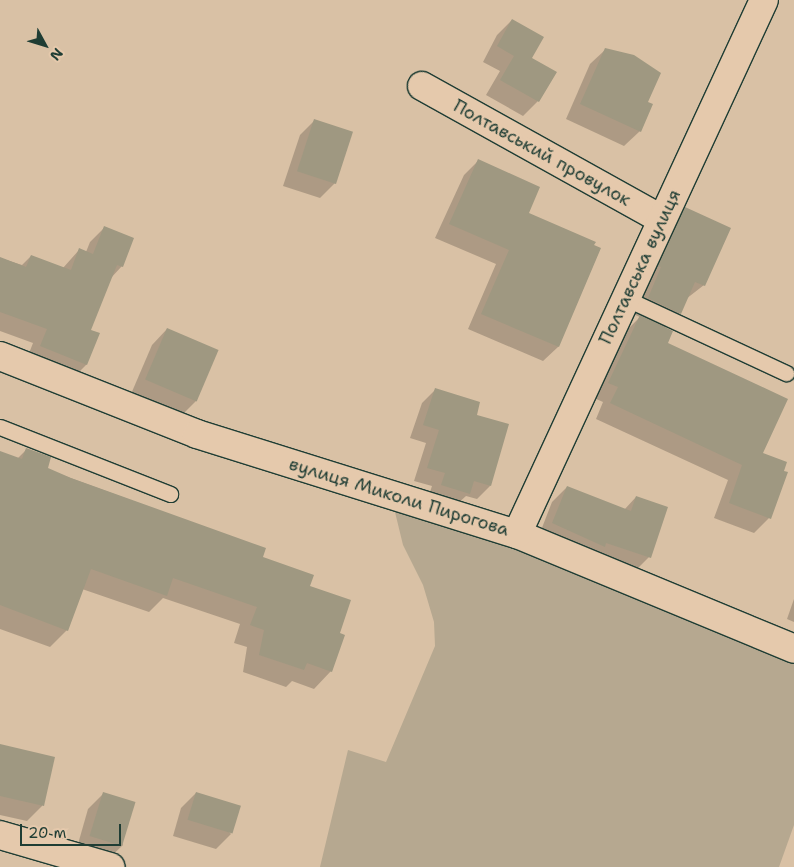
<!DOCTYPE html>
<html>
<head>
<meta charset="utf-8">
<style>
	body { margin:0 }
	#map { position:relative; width:794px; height:867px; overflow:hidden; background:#d9c1a5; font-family:"Shantell Sans",sans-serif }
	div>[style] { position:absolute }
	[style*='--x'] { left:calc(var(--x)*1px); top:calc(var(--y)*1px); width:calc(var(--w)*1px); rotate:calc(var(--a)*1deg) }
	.green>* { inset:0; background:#b6a890 }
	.shadow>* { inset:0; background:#0003 }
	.building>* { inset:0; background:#9f9881; transform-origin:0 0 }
	.roads { filter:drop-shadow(1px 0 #1f3d34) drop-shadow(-1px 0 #1f3d34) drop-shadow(0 1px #1f3d34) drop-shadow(0 -1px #1f3d34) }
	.lane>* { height:15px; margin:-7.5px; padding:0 7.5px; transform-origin:7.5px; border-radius:7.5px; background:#e5c9ac }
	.street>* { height:28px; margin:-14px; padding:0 14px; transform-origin:14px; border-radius:14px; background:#e5c9ac }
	span { translate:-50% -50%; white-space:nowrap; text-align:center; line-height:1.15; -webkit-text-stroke:4.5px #e5c9ac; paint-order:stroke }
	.street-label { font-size:18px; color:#1f3d34 }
	.north { position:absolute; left:20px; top:20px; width:50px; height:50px; -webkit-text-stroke:4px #e5c9ac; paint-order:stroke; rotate:129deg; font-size:14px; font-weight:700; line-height:20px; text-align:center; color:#1f3d34 }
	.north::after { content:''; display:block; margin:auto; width:18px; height:22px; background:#1f3d34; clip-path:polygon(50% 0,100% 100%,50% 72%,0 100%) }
	.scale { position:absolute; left:20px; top:824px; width:101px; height:22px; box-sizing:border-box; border:2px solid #1f3d34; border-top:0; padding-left:6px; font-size:15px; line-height:18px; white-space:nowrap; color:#1f3d34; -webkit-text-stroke:4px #e5c9ac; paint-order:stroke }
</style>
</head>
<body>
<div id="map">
	<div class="green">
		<div style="clip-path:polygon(394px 508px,530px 549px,794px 659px,794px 825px,779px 867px,320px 867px,348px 750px,386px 762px,435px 646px,434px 622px,423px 585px,403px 545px)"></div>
	</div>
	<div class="shadow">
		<div style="clip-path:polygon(512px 20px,530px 58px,538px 101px,523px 116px,486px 95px,500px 71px,483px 62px,497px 35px)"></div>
		<div style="clip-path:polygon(606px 49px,647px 102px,640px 131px,624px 146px,566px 119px,590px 64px)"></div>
		<div style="clip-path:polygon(315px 120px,335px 183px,320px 198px,283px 186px,300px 135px)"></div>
		<div style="clip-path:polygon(478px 161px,528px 214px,600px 249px,558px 347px,543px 361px,468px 329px,496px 264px,435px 238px,464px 175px)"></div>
		<div style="clip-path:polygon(686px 209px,704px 285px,686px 299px,680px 313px,665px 328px,666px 344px,761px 454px,769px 518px,754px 533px,714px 518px,728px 480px,596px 419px,603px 402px,594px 398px,625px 332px,640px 317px,633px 314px,671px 224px)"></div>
		<div style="clip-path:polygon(104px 228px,122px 266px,110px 279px,89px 330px,99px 334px,86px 365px,72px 379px,26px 361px,33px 343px,0 331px,0 258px,22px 265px,31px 256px,63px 268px,79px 250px,86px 252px,90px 242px)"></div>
		<div style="clip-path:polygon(167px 329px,197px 400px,182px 415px,131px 394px,152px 345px)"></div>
		<div style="clip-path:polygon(435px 390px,475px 416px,490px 486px,477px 499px,466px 496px,455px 506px,428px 498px,432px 486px,414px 481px,426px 443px,410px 438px,422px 403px)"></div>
		<div style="clip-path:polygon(26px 450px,46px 469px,264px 549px,261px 558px,308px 587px,338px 634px,331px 671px,314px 689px,292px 681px,286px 687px,243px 672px,247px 647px,234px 643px,240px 624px,163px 598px,149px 612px,82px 589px,67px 630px,50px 647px,0 629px,0 452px,17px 459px)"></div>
		<div style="clip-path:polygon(567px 487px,624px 510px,636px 497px,649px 557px,634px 572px,538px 538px,552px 502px)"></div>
		<div style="clip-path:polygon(794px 599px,794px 622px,787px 619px)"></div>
		<div style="clip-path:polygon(0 746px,54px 758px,42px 806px,27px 821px,0 815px)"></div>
		<div style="clip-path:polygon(196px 793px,231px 834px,216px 849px,173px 836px,181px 808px)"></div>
		<div style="clip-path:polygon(103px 794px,123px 845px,107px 860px,76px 851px,88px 809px)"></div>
	</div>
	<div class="building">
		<div style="clip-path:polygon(512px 19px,544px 37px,532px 58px,557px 72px,539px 102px,500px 80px,514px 56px,497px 46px)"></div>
		<div style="clip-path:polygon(605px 48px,634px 55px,661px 73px,648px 102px,653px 104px,641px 132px,580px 104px)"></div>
		<div style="left:314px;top:119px;width:41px;height:55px;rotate:18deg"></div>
		<div style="clip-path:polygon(478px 159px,540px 187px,529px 213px,596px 242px,594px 245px,601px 248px,559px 347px,481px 314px,509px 250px,449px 224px)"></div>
		<div style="clip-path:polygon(685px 207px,731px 228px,705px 286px,695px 282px,681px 314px,648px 298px,661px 267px,658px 266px)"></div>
		<div style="clip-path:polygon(104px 226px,134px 238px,123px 267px,117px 265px,91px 330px,100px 333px,87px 365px,40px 346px,47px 329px,0 312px,0 257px,26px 267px,31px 255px,71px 270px,79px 248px,93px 254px)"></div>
		<div style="clip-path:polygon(640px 315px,673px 331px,668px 343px,788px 399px,763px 453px,787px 462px,784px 471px,788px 472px,771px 519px,729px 503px,742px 465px,610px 403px,618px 387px,608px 383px)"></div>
		<div style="left:167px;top:328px;width:56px;height:56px;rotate:23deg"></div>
		<div style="clip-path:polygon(435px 388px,480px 402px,477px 415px,509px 424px,491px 486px,474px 481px,470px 494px,441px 485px,445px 473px,427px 468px,439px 430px,423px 425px)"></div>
		<div style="clip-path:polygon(26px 448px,51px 457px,48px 468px,71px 478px,266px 548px,263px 557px,314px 575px,310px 586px,351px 600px,340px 633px,345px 635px,332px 672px,307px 663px,304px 670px,259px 655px,264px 630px,250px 625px,257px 607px,173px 578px,167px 596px,91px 569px,68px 631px,0 605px,0 451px,22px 459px)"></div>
		<div style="clip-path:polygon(567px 486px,631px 511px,636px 496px,668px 507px,651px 558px,606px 543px,605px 547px,552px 523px)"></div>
		<div style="clip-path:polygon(0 744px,55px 757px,44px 806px,0 796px)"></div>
		<div style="left:103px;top:792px;width:34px;height:46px;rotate:17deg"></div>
		<div style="left:196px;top:792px;width:47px;height:29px;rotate:17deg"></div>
	</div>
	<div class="roads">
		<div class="lane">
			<div style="--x:625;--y:298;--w:178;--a:25"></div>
			<div style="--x:0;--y:427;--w:183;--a:21.5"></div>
		</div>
		<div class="street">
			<div style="--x:422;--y:86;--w:274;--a:29.1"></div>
			<div style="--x:0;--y:356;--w:212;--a:21.6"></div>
			<div style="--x:197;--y:434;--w:335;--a:17.4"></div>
			<div style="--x:517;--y:534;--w:300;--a:22.5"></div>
			<div style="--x:517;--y:534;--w:588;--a:-65.18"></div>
			<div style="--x:0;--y:835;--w:115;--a:16.2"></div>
		</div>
	</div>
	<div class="street-label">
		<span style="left:542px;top:153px;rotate:29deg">Полтавський провулок</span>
		<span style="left:640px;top:267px;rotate:-65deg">Полтавська вулиця</span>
		<span style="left:399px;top:497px;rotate:17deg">вулиця Миколи Пирогова</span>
	</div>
	<div class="north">N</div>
	<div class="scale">20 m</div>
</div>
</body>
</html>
